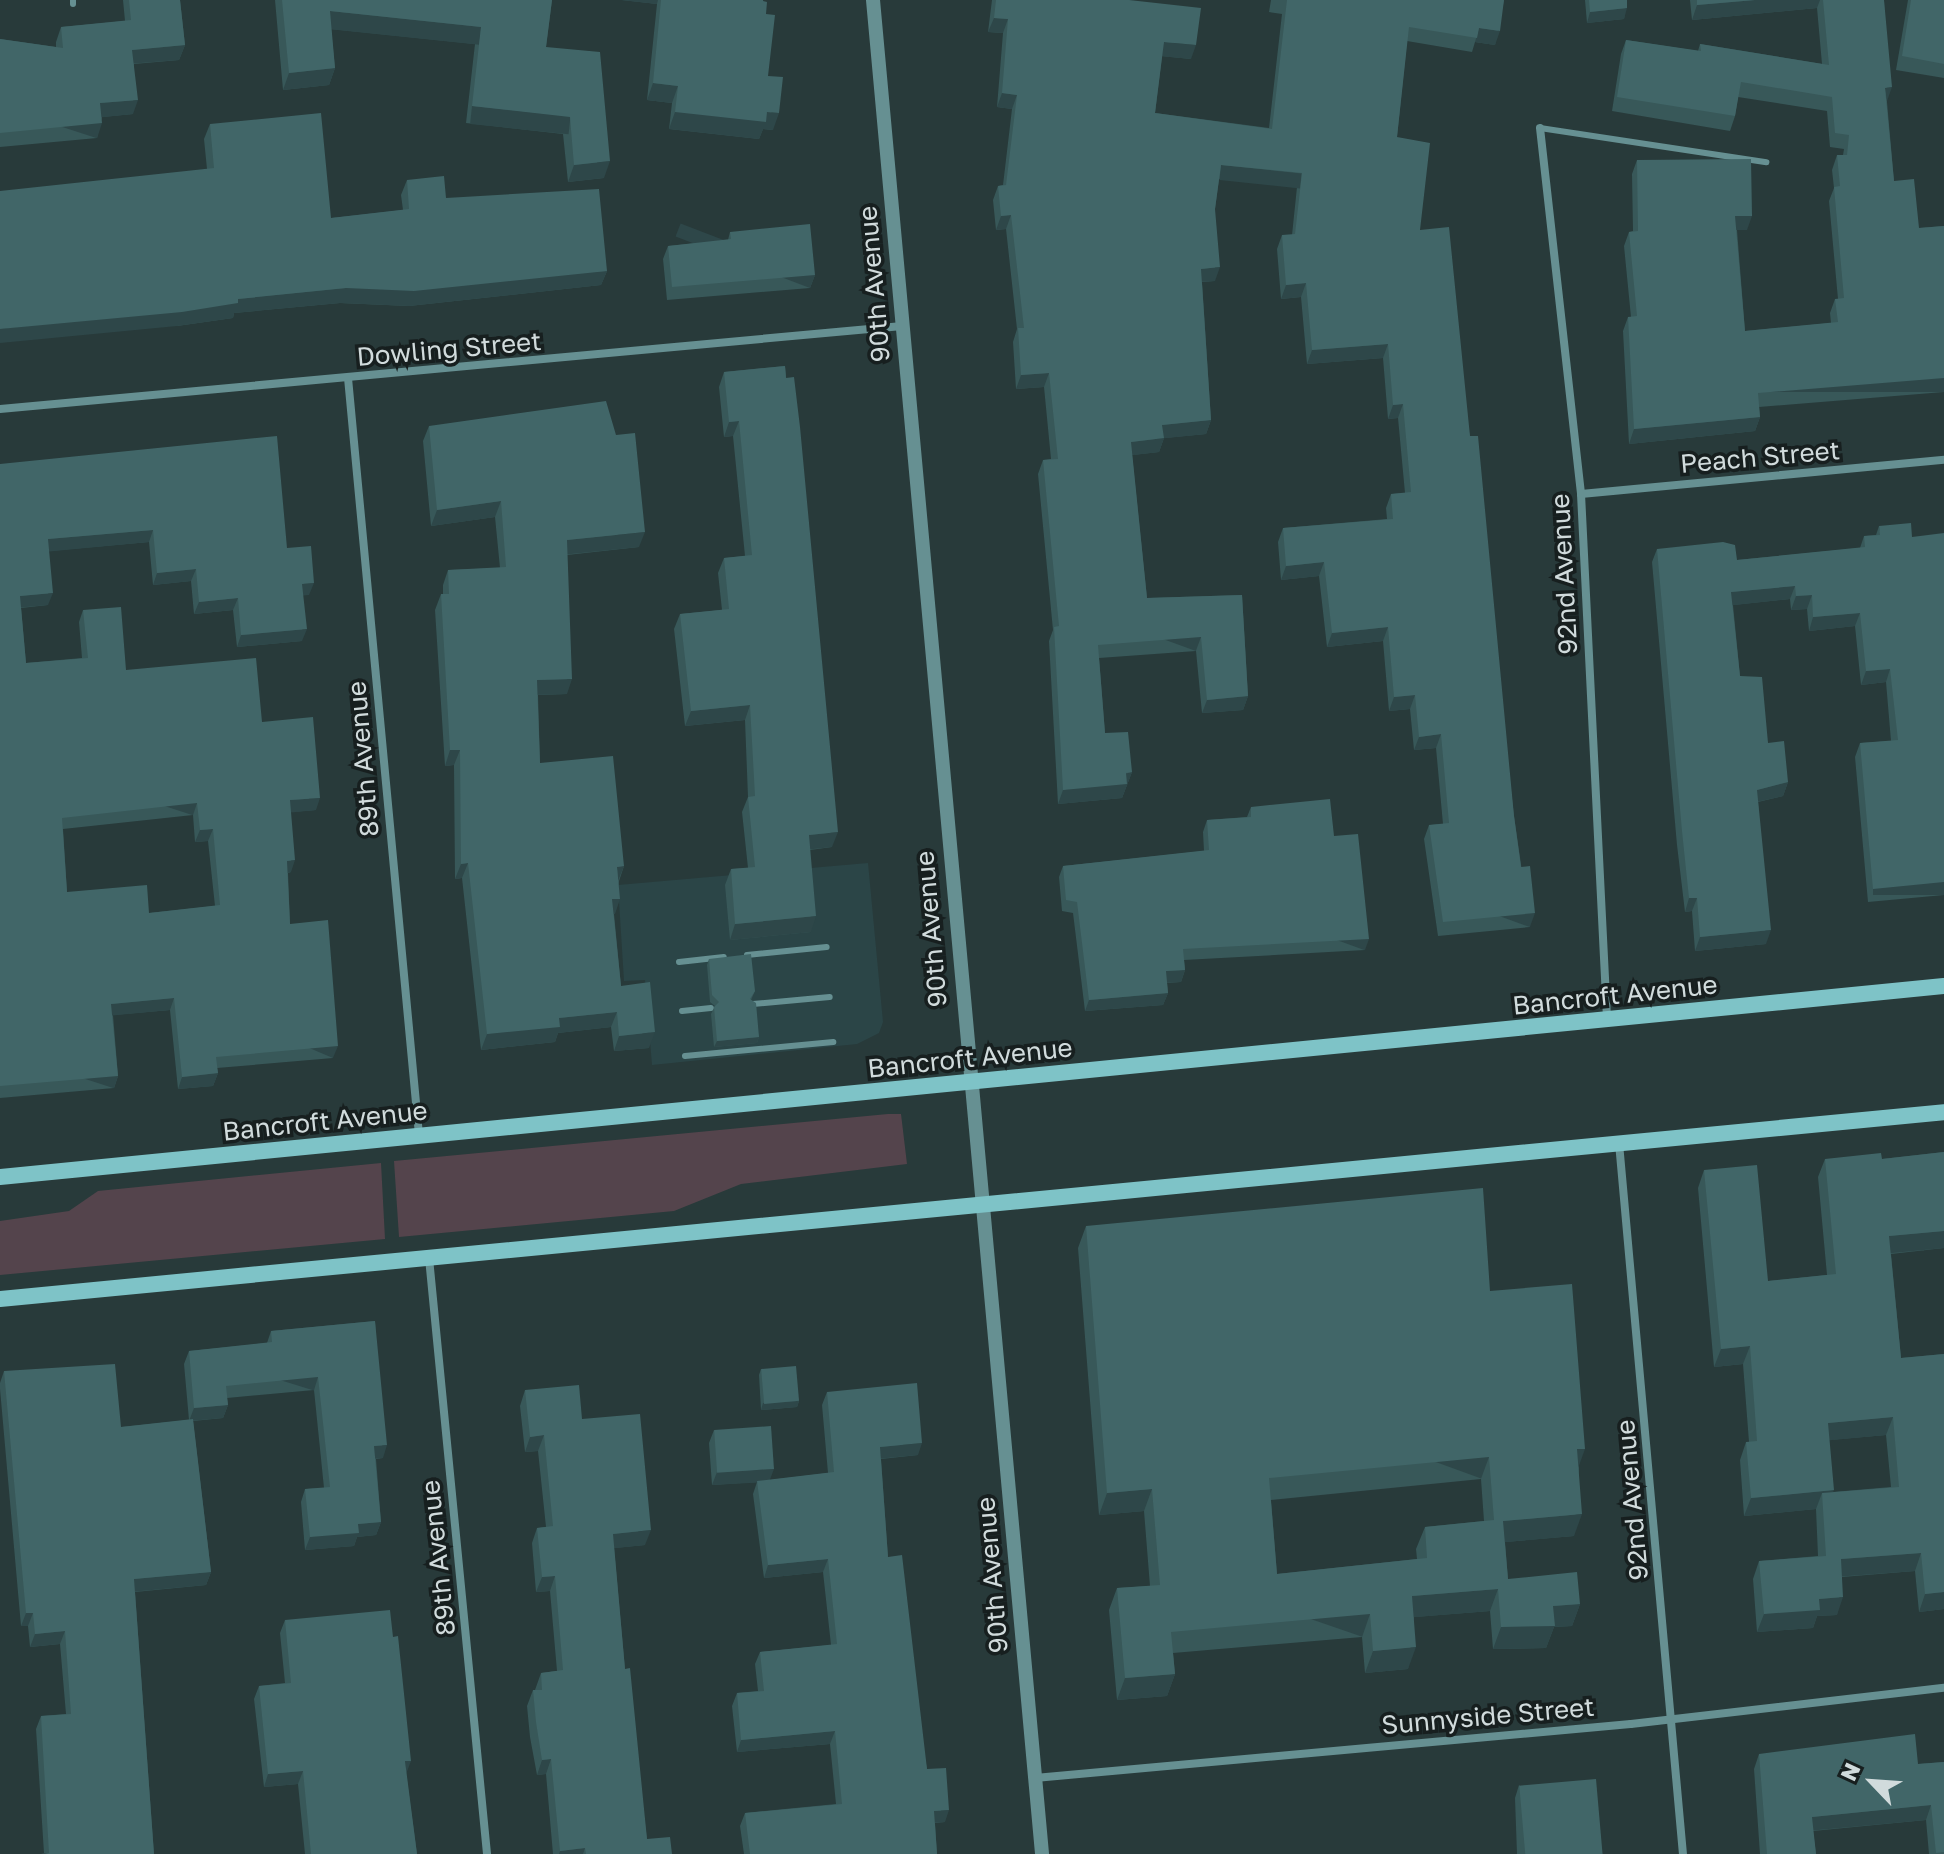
<!DOCTYPE html>
<html>
<head>
<meta charset="utf-8">
<style>
	body { margin:0 }
	#map { position:relative; width:1944px; height:1854px; overflow:hidden; background:#283a3a; font-family:"Golos Text",sans-serif }
	div>[style] { position:absolute }
	[style*='--x'] { left:calc(var(--x)*1px); top:calc(var(--y)*1px); width:calc(var(--w)*1px); rotate:calc(var(--a)*1deg) }
	.built>* { inset:0; background:#2b4547 }
	.green>* { inset:0; background:#54444c }
	.service>* { height:6px; margin:-3px; padding:0 3px; transform-origin:3px; border-radius:3px; background:#669092 }
	.minor>* { height:8px; margin:-4px; padding:0 4px; transform-origin:4px; border-radius:4px; background:#669092 }
	.tertiary>* { height:14px; margin:-7px; padding:0 7px; transform-origin:7px; border-radius:7px; background:#669092 }
	.secondary>* { height:16px; margin:-8px; padding:0 8px; transform-origin:8px; border-radius:8px; background:#7ec3c7 }
	.wall>* { inset:0; background:#385859 }
	.shaded-wall>* { inset:0; background:#2e4749; transform-origin:0 0 }
	.building>* { inset:0; background:#416668; transform-origin:0 0 }
	span { translate:-50% -50%; white-space:nowrap; text-align:center; line-height:1.15; -webkit-text-stroke:7px #171f1f; paint-order:stroke }
	.street-label { font-size:26px; color:#d1dbdc }
	.north { position:absolute; left:1832px; top:1742px; width:80px; height:80px; -webkit-text-stroke:6px #171f1f; paint-order:stroke; rotate:295deg; font-size:22px; font-weight:700; line-height:32px; text-align:center; color:#d1dbdc }
	.north::after { content:''; display:block; margin:auto; width:28px; height:36px; background:#d1dbdc; clip-path:polygon(50% 0,100% 100%,50% 72%,0 100%) }
</style>
</head>
<body>
<div id="map">
	<div class="built">
		<div style="clip-path:polygon(868px 863px,883px 1022px,879px 1033px,857px 1044px,652px 1065px,645px 980px,624px 981px,618px 885px)"></div>
	</div>
	<div class="green">
		<div style="clip-path:polygon(888px 1114px,901px 1114px,907px 1164px,741px 1184px,674px 1211px,399px 1237px,394px 1161px)"></div>
		<div style="clip-path:polygon(381px 1163px,385px 1239px,0 1275px,0 1221px,69px 1211px,98px 1191px)"></div>
	</div>
	<div class="service">
		<div style="--x:73;--y:0;--w:4;--a:90"></div>
		<div style="--x:1540;--y:128;--w:229;--a:8.6"></div>
		<div style="--x:747;--y:955;--w:80;--a:-5.7"></div>
		<div style="--x:679;--y:962;--w:45;--a:-6.3"></div>
		<div style="--x:753;--y:1004;--w:77;--a:-5.2"></div>
		<div style="--x:682;--y:1011;--w:29;--a:-6"></div>
		<div style="--x:685;--y:1056;--w:149;--a:-5.4"></div>
	</div>
	<div class="minor">
		<div style="--x:1540;--y:128;--w:368;--a:83.6"></div>
		<div style="--x:1581;--y:494;--w:526;--a:87.16"></div>
		<div style="--x:348;--y:378;--w:760;--a:84.64"></div>
		<div style="--x:0;--y:409;--w:906;--a:-5.26"></div>
		<div style="--x:1581;--y:494;--w:365;--a:-5.4"></div>
		<div style="--x:1619;--y:1143;--w:714;--a:84.86"></div>
		<div style="--x:429;--y:1258;--w:599;--a:84.44"></div>
		<div style="--x:1035;--y:1778;--w:598;--a:-5.18"></div>
		<div style="--x:1631;--y:1724;--w:315;--a:-6.6"></div>
	</div>
	<div class="tertiary">
		<div style="--x:873;--y:0;--w:1862;--a:84.79"></div>
	</div>
	<div class="secondary">
		<div style="--x:0;--y:1177;--w:1953;--a:-5.61"></div>
		<div style="--x:0;--y:1299;--w:1953;--a:-5.49"></div>
	</div>
	<div class="wall">
		<div style="clip-path:polygon(123px 0,180px 0,185px 45px,179px 60px,134px 64px,133px 114px,102px 117px,97px 138px,0 147px,0 39px,56px 47px,56px 42px,61px 27px,125px 21px)"></div>
		<div style="clip-path:polygon(275px 0,552px 0,546px 47px,604px 178px,568px 182px,563px 134px,466px 123px,475px 44px,331px 29px,335px 68px,329px 85px,283px 90px)"></div>
		<div style="clip-path:polygon(622px 0,763px 0,766px 14px,768px 76px,773px 130px,763px 129px,759px 139px,669px 129px,672px 103px,647px 100px,657px 4px)"></div>
		<div style="clip-path:polygon(992px 0,1129px 0,1191px 59px,1162px 56px,1155px 113px,1269px 128px,1282px 14px,1269px 12px,1271px 0,1504px 0,1495px 45px,1475px 42px,1472px 52px,1407px 41px,1397px 137px,1470px 436px,1514px 816px,1530px 927px,1438px 936px,1424px 839px,1429px 825px,1443px 824px,1436px 748px,1414px 750px,1410px 709px,1389px 711px,1383px 641px,1327px 647px,1319px 576px,1281px 580px,1278px 542px,1283px 528px,1387px 519px,1386px 508px,1391px 494px,1405px 493px,1398px 418px,1388px 419px,1383px 358px,1307px 364px,1301px 297px,1281px 299px,1277px 249px,1282px 235px,1292px 235px,1297px 187px,1219px 179px,1215px 209px,1215px 281px,1202px 282px,1211px 420px,1206px 434px,1164px 438px,1159px 452px,1132px 455px,1147px 598px,1242px 595px,1248px 696px,1243px 710px,1202px 713px,1196px 651px,1099px 658px,1105px 733px,1132px 772px,1122px 798px,1058px 804px,1049px 641px,1053px 630px,1038px 474px,1043px 460px,1051px 459px,1044px 387px,1016px 389px,1013px 342px,1017px 329px,1006px 229px,996px 230px,993px 200px,998px 186px,1003px 185px,1012px 109px,997px 107px,1003px 33px,988px 32px)"></div>
		<div style="clip-path:polygon(1585px 0,1627px 0,1624px 19px,1587px 23px)"></div>
		<div style="clip-path:polygon(1690px 0,1884px 0,1887px 102px,1894px 181px,1919px 228px,1944px 226px,1944px 392px,1759px 407px,1760px 417px,1755px 431px,1629px 444px,1623px 331px,1628px 317px,1631px 317px,1624px 246px,1629px 232px,1633px 231px,1632px 174px,1637px 160px,1747px 230px,1737px 230px,1745px 331px,1831px 323px,1830px 313px,1835px 299px,1838px 299px,1829px 201px,1834px 188px,1832px 170px,1837px 155px,1843px 155px,1844px 149px,1830px 147px,1827px 111px,1738px 97px,1735px 116px,1730px 131px,1612px 111px,1621px 54px,1626px 40px,1698px 51px,1700px 44px,1822px 64px,1817px 8px,1692px 20px)"></div>
		<div style="clip-path:polygon(1908px 0,1944px 0,1944px 78px,1896px 70px)"></div>
		<div style="clip-path:polygon(210px 124px,331px 218px,403px 210px,401px 195px,407px 180px,607px 271px,601px 285px,409px 306px,340px 303px,234px 313px,233px 318px,177px 326px,207px 169px,204px 139px)"></div>
		<div style="clip-path:polygon(730px 232px,815px 275px,810px 288px,667px 300px,663px 259px,668px 246px,728px 240px)"></div>
		<div style="clip-path:polygon(785px 366px,832px 847px,810px 850px,811px 932px,730px 940px,725px 885px,731px 869px,748px 868px,742px 812px,748px 797px,745px 720px,685px 726px,674px 629px,680px 614px,722px 610px,718px 573px,724px 558px,745px 556px,733px 436px,724px 437px,719px 387px,724px 372px)"></div>
		<div style="clip-path:polygon(429px 426px,639px 547px,567px 555px,567px 694px,538px 695px,540px 763px,624px 866px,619px 881px,614px 914px,621px 986px,649px 1048px,614px 1051px,611px 1027px,558px 1033px,555px 1042px,481px 1050px,462px 878px,455px 879px,454px 765px,445px 766px,435px 610px,441px 594px,443px 594px,443px 585px,448px 570px,500px 568px,495px 517px,431px 526px,423px 441px)"></div>
		<div style="clip-path:polygon(evenodd,0 464px,287px 548px,309px 595px,303px 595px,302px 641px,237px 647px,233px 610px,194px 614px,191px 581px,153px 585px,149px 542px,49px 551px,48px 605px,21px 608px,26px 663px,82px 658px,79px 622px,83px 610px,126px 670px,262px 722px,316px 810px,291px 812px,291px 872px,288px 873px,290px 924px,333px 1058px,217px 1068px,218px 1073px,213px 1086px,178px 1089px,170px 1010px,113px 1015px,118px 1076px,114px 1088px,0 1098px,0 464px,193px 815px,195px 842px,208px 841px,215px 906px,149px 913px,67px 892px,63px 829px,193px 815px)"></div>
		<div style="clip-path:polygon(1879px 526px,1944px 895px,1868px 902px,1855px 757px,1860px 743px,1891px 741px,1886px 682px,1861px 685px,1855px 626px,1809px 631px,1807px 609px,1791px 610px,1790px 599px,1733px 605px,1740px 676px,1768px 743px,1788px 782px,1783px 796px,1758px 802px,1766px 944px,1695px 951px,1692px 911px,1685px 912px,1677px 845px,1652px 562px,1657px 549px,1737px 560px,1860px 548px,1864px 536px,1876px 535px)"></div>
		<div style="clip-path:polygon(1251px 807px,1334px 836px,1365px 950px,1184px 960px,1185px 970px,1181px 982px,1167px 983px,1168px 993px,1163px 1005px,1085px 1011px,1073px 913px,1062px 911px,1059px 877px,1063px 866px,1204px 851px,1203px 832px,1207px 820px,1247px 817px)"></div>
		<div style="clip-path:polygon(709px 959px,755px 991px,751px 1000px,759px 1037px,757px 1043px,714px 1047px,711px 1014px,715px 1006px,710px 1002px,707px 965px)"></div>
		<div style="clip-path:polygon(evenodd,1944px 1152px,1944px 1248px,1891px 1254px,1901px 1358px,1944px 1354px,1944px 1609px,1919px 1612px,1915px 1571px,1842px 1577px,1837px 1615px,1817px 1616px,1813px 1628px,1757px 1632px,1753px 1579px,1759px 1561px,1818px 1556px,1816px 1509px,1744px 1516px,1740px 1460px,1746px 1442px,1749px 1442px,1743px 1364px,1714px 1367px,1698px 1188px,1704px 1170px,1768px 1281px,1827px 1275px,1818px 1177px,1825px 1159px,1882px 1159px,1944px 1152px,1886px 1435px,1891px 1487px,1833px 1492px,1829px 1440px,1886px 1435px)"></div>
		<div style="clip-path:polygon(evenodd,1086px 1226px,1490px 1291px,1579px 1467px,1574px 1536px,1505px 1542px,1508px 1579px,1580px 1604px,1572px 1626px,1554px 1627px,1546px 1648px,1493px 1649px,1490px 1611px,1414px 1617px,1408px 1669px,1365px 1673px,1362px 1637px,1173px 1653px,1175px 1674px,1167px 1696px,1117px 1700px,1109px 1610px,1117px 1588px,1150px 1586px,1144px 1511px,1099px 1515px,1078px 1248px,1086px 1226px,1481px 1479px,1484px 1521px,1425px 1527px,1416px 1549px,1417px 1559px,1277px 1574px,1271px 1500px,1481px 1479px)"></div>
		<div style="clip-path:polygon(375px 1321px,383px 1458px,376px 1459px,381px 1522px,376px 1535px,357px 1537px,354px 1546px,305px 1550px,301px 1502px,305px 1489px,324px 1488px,314px 1390px,227px 1398px,228px 1405px,223px 1418px,193px 1421px,211px 1572px,206px 1585px,135px 1592px,154px 1854px,44px 1853px,36px 1729px,41px 1716px,66px 1714px,60px 1644px,30px 1647px,28px 1626px,21px 1626px,0 1389px,0 1383px,4px 1371px,121px 1427px,189px 1420px,184px 1364px,189px 1351px,267px 1343px,271px 1331px)"></div>
		<div style="clip-path:polygon(761px 1369px,799px 1401px,797px 1407px,761px 1410px,759px 1375px)"></div>
		<div style="clip-path:polygon(525px 1390px,582px 1419px,645px 1545px,614px 1548px,625px 1669px,647px 1839px,672px 1854px,553px 1854px,546px 1774px,537px 1775px,530px 1737px,527px 1706px,533px 1690px,535px 1690px,541px 1673px,557px 1671px,550px 1591px,536px 1592px,532px 1543px,537px 1528px,546px 1527px,538px 1451px,525px 1452px,520px 1406px)"></div>
		<div style="clip-path:polygon(827px 1392px,918px 1455px,881px 1459px,888px 1557px,927px 1769px,945px 1822px,935px 1823px,937px 1854px,744px 1854px,740px 1826px,745px 1813px,836px 1804px,830px 1744px,737px 1752px,732px 1706px,737px 1693px,758px 1691px,755px 1664px,760px 1652px,831px 1645px,823px 1572px,764px 1578px,753px 1494px,757px 1482px,712px 1485px,709px 1443px,714px 1430px,770px 1480px,828px 1473px,822px 1405px)"></div>
		<div style="clip-path:polygon(285px 1620px,406px 1773px,417px 1854px,305px 1854px,298px 1784px,264px 1787px,254px 1699px,259px 1686px,285px 1683px,280px 1633px)"></div>
		<div style="clip-path:polygon(1759px 1754px,1918px 1764px,1944px 1762px,1944px 1854px,1929px 1854px,1926px 1820px,1813px 1831px,1816px 1854px,1760px 1854px,1754px 1769px)"></div>
		<div style="clip-path:polygon(1519px 1785px,1603px 1854px,1517px 1854px,1515px 1798px)"></div>
	</div>
	<div class="shaded-wall">
		<div style="clip-path:polygon(621px 0,658px 0,657px 4px)"></div>
		<div style="clip-path:polygon(1755px 0,1820px 0,1817px 8px,1692px 20px,1697px 5px)"></div>
		<div style="clip-path:polygon(1627px 8px,1624px 19px,1587px 23px,1590px 12px)"></div>
		<div style="left:330px;top:11px;width:152px;height:18px;rotate:6deg"></div>
		<div style="clip-path:polygon(994px 18px,1008px 19px,1003px 33px,988px 32px)"></div>
		<div style="clip-path:polygon(1479px 28px,1500px 31px,1495px 45px,1475px 42px)"></div>
		<div style="clip-path:polygon(1164px 42px,1196px 45px,1191px 59px,1159px 56px)"></div>
		<div style="clip-path:polygon(185px 45px,179px 60px,127px 64px,132px 50px)"></div>
		<div style="clip-path:polygon(335px 68px,329px 85px,283px 90px,289px 73px)"></div>
		<div style="clip-path:polygon(653px 83px,678px 86px,672px 103px,647px 100px)"></div>
		<div style="clip-path:polygon(1892px 87px,1887px 101px,1885px 88px)"></div>
		<div style="clip-path:polygon(1002px 93px,1017px 95px,1012px 109px,997px 107px)"></div>
		<div style="clip-path:polygon(138px 100px,133px 114px,95px 118px,100px 103px)"></div>
		<div style="left:472px;top:106px;width:99px;height:18px;rotate:6deg"></div>
		<div style="clip-path:polygon(675px 112px,767px 112px,779px 113px,773px 130px,763px 129px,759px 139px,669px 129px)"></div>
		<div style="left:102px;top:123px;width:16px;height:102px;rotate:108deg"></div>
		<div style="clip-path:polygon(610px 161px,604px 178px,568px 182px,574px 165px)"></div>
		<div style="left:1221px;top:165px;width:81px;height:15px;rotate:6deg"></div>
		<div style="clip-path:polygon(1011px 215px,1006px 229px,996px 230px,1001px 216px)"></div>
		<div style="clip-path:polygon(1735px 216px,1752px 216px,1747px 230px,1730px 230px)"></div>
		<div style="clip-path:polygon(1220px 267px,1215px 281px,1196px 282px,1201px 269px)"></div>
		<div style="clip-path:polygon(607px 271px,601px 285px,409px 306px,340px 303px,234px 313px,233px 318px,177px 326px,0 343px,0 329px,238px 299px,346px 288px)"></div>
		<div style="left:815px;top:275px;width:14px;height:144px;rotate:111deg"></div>
		<div style="clip-path:polygon(1306px 283px,1301px 297px,1281px 299px,1286px 285px)"></div>
		<div style="clip-path:polygon(1388px 344px,1383px 358px,1307px 364px,1312px 350px)"></div>
		<div style="clip-path:polygon(1049px 373px,1044px 387px,1016px 389px,1021px 375px)"></div>
		<div style="left:1944px;top:378px;width:14px;height:187px;rotate:90deg"></div>
		<div style="clip-path:polygon(1403px 404px,1398px 418px,1388px 419px,1393px 405px)"></div>
		<div style="clip-path:polygon(1760px 417px,1755px 431px,1629px 444px,1634px 429px)"></div>
		<div style="clip-path:polygon(1211px 420px,1206px 434px,1157px 439px,1162px 425px)"></div>
		<div style="clip-path:polygon(739px 421px,733px 436px,724px 437px,729px 422px)"></div>
		<div style="clip-path:polygon(1164px 438px,1159px 452px,1126px 456px,1131px 442px)"></div>
		<div style="clip-path:polygon(501px 501px,495px 517px,431px 526px,437px 510px)"></div>
		<div style="clip-path:polygon(153px 530px,149px 542px,44px 552px,48px 539px)"></div>
		<div style="clip-path:polygon(645px 532px,639px 547px,561px 555px,567px 540px)"></div>
		<div style="clip-path:polygon(1324px 562px,1319px 576px,1281px 580px,1286px 566px)"></div>
		<div style="clip-path:polygon(196px 569px,191px 581px,153px 585px,157px 573px)"></div>
		<div style="clip-path:polygon(314px 583px,309px 595px,298px 596px,302px 584px)"></div>
		<div style="clip-path:polygon(1795px 586px,1790px 599px,1726px 606px,1731px 592px)"></div>
		<div style="clip-path:polygon(53px 593px,48px 605px,15px 608px,20px 596px)"></div>
		<div style="clip-path:polygon(1812px 595px,1807px 609px,1791px 610px,1796px 596px)"></div>
		<div style="clip-path:polygon(238px 598px,233px 610px,194px 614px,199px 602px)"></div>
		<div style="clip-path:polygon(1860px 613px,1855px 626px,1809px 631px,1813px 617px)"></div>
		<div style="clip-path:polygon(1388px 627px,1383px 641px,1327px 647px,1332px 633px)"></div>
		<div style="clip-path:polygon(307px 629px,302px 641px,237px 647px,241px 635px)"></div>
		<div style="left:1201px;top:637px;width:15px;height:103px;rotate:110deg"></div>
		<div style="clip-path:polygon(1890px 669px,1886px 682px,1861px 685px,1866px 671px)"></div>
		<div style="clip-path:polygon(572px 679px,567px 694px,532px 695px,537px 680px)"></div>
		<div style="clip-path:polygon(1415px 695px,1410px 709px,1389px 711px,1394px 697px)"></div>
		<div style="clip-path:polygon(1248px 696px,1243px 710px,1202px 713px,1207px 700px)"></div>
		<div style="clip-path:polygon(750px 705px,745px 720px,685px 726px,691px 711px)"></div>
		<div style="clip-path:polygon(1441px 734px,1436px 748px,1414px 750px,1419px 737px)"></div>
		<div style="clip-path:polygon(450px 750px,460px 750px,454px 765px,445px 766px)"></div>
		<div style="clip-path:polygon(1132px 772px,1122px 798px,1058px 804px,1063px 790px)"></div>
		<div style="clip-path:polygon(1788px 782px,1783px 796px,1752px 803px,1757px 790px)"></div>
		<div style="clip-path:polygon(320px 798px,316px 810px,286px 813px,290px 800px)"></div>
		<div style="left:197px;top:803px;width:13px;height:136px;rotate:108deg"></div>
		<div style="clip-path:polygon(213px 829px,208px 841px,195px 842px,200px 830px)"></div>
		<div style="clip-path:polygon(838px 832px,832px 847px,804px 850px,809px 835px)"></div>
		<div style="clip-path:polygon(295px 860px,291px 872px,283px 874px,287px 861px)"></div>
		<div style="clip-path:polygon(468px 863px,462px 878px,455px 879px,461px 864px)"></div>
		<div style="clip-path:polygon(624px 866px,618px 881px,617px 867px)"></div>
		<div style="left:1944px;top:882px;width:13px;height:71px;rotate:90deg"></div>
		<div style="clip-path:polygon(1689px 898px,1697px 898px,1692px 911px,1685px 912px)"></div>
		<div style="clip-path:polygon(612px 899px,620px 899px,615px 914px,607px 915px)"></div>
		<div style="left:1535px;top:913px;width:15px;height:92px;rotate:110deg"></div>
		<div style="clip-path:polygon(816px 916px,811px 932px,730px 940px,735px 924px)"></div>
		<div style="clip-path:polygon(1771px 930px,1766px 944px,1695px 951px,1700px 937px)"></div>
		<div style="left:1369px;top:939px;width:12px;height:186px;rotate:110deg"></div>
		<div style="clip-path:polygon(1185px 970px,1181px 982px,1161px 983px,1166px 971px)"></div>
		<div style="clip-path:polygon(1168px 993px,1163px 1005px,1085px 1011px,1089px 1000px)"></div>
		<div style="clip-path:polygon(174px 998px,170px 1010px,107px 1016px,111px 1004px)"></div>
		<div style="clip-path:polygon(617px 1012px,611px 1027px,558px 1033px,555px 1042px,481px 1050px,487px 1034px,559px 1018px)"></div>
		<div style="clip-path:polygon(655px 1032px,649px 1048px,614px 1051px,619px 1036px)"></div>
		<div style="clip-path:polygon(759px 1037px,757px 1043px,714px 1047px,717px 1041px)"></div>
		<div style="left:338px;top:1046px;width:13px;height:122px;rotate:113deg"></div>
		<div style="clip-path:polygon(218px 1073px,213px 1086px,178px 1089px,182px 1077px)"></div>
		<div style="left:118px;top:1076px;width:13px;height:118px;rotate:108deg"></div>
		<div style="clip-path:polygon(1944px 1231px,1944px 1248px,1882px 1254px,1889px 1236px)"></div>
		<div style="clip-path:polygon(1750px 1346px,1743px 1364px,1714px 1367px,1721px 1349px)"></div>
		<div style="left:318px;top:1377px;width:14px;height:92px;rotate:107deg"></div>
		<div style="clip-path:polygon(799px 1401px,797px 1407px,761px 1410px,763px 1403px)"></div>
		<div style="clip-path:polygon(228px 1405px,223px 1418px,189px 1421px,194px 1408px)"></div>
		<div style="clip-path:polygon(1893px 1417px,1886px 1435px,1822px 1441px,1828px 1423px)"></div>
		<div style="clip-path:polygon(544px 1435px,538px 1451px,525px 1452px,530px 1437px)"></div>
		<div style="clip-path:polygon(922px 1443px,918px 1455px,876px 1459px,880px 1447px)"></div>
		<div style="clip-path:polygon(387px 1445px,383px 1458px,370px 1459px,374px 1446px)"></div>
		<div style="clip-path:polygon(1577px 1449px,1585px 1449px,1577px 1471px)"></div>
		<div style="left:1489px;top:1457px;width:23px;height:221px;rotate:110deg"></div>
		<div style="clip-path:polygon(774px 1469px,769px 1482px,712px 1485px,717px 1472px)"></div>
		<div style="clip-path:polygon(1152px 1489px,1144px 1511px,1099px 1515px,1107px 1493px)"></div>
		<div style="clip-path:polygon(1834px 1490px,1827px 1508px,1822px 1493px,1816px 1509px,1744px 1516px,1751px 1498px)"></div>
		<div style="clip-path:polygon(1582px 1514px,1574px 1536px,1495px 1543px,1503px 1521px)"></div>
		<div style="clip-path:polygon(381px 1522px,376px 1535px,357px 1537px,354px 1546px,305px 1550px,310px 1537px,358px 1524px)"></div>
		<div style="clip-path:polygon(651px 1530px,645px 1545px,607px 1549px,613px 1534px)"></div>
		<div style="clip-path:polygon(1921px 1553px,1915px 1571px,1834px 1577px,1841px 1559px)"></div>
		<div style="clip-path:polygon(828px 1559px,823px 1572px,764px 1578px,768px 1565px)"></div>
		<div style="clip-path:polygon(211px 1572px,206px 1585px,130px 1592px,134px 1579px)"></div>
		<div style="clip-path:polygon(555px 1576px,550px 1591px,536px 1592px,542px 1577px)"></div>
		<div style="clip-path:polygon(1498px 1589px,1490px 1611px,1404px 1618px,1412px 1596px)"></div>
		<div style="clip-path:polygon(1944px 1592px,1944px 1609px,1919px 1612px,1925px 1594px)"></div>
		<div style="clip-path:polygon(1843px 1597px,1837px 1615px,1817px 1616px,1813px 1628px,1757px 1632px,1764px 1614px,1819px 1599px)"></div>
		<div style="clip-path:polygon(1580px 1604px,1572px 1626px,1554px 1627px,1546px 1648px,1493px 1649px,1501px 1627px,1553px 1606px)"></div>
		<div style="clip-path:polygon(26px 1613px,33px 1613px,28px 1626px,21px 1626px)"></div>
		<div style="left:1370px;top:1614px;width:24px;height:200px;rotate:109deg"></div>
		<div style="clip-path:polygon(65px 1631px,60px 1644px,30px 1647px,35px 1634px)"></div>
		<div style="clip-path:polygon(1416px 1647px,1408px 1669px,1365px 1673px,1373px 1651px)"></div>
		<div style="clip-path:polygon(1175px 1674px,1167px 1696px,1117px 1700px,1125px 1678px)"></div>
		<div style="clip-path:polygon(835px 1731px,830px 1744px,737px 1752px,741px 1740px)"></div>
		<div style="clip-path:polygon(551px 1759px,546px 1774px,537px 1775px,542px 1760px)"></div>
		<div style="clip-path:polygon(405px 1761px,411px 1761px,406px 1774px)"></div>
		<div style="clip-path:polygon(303px 1771px,298px 1784px,264px 1787px,268px 1774px)"></div>
		<div style="clip-path:polygon(1931px 1805px,1926px 1820px,1807px 1831px,1812px 1817px)"></div>
		<div style="clip-path:polygon(949px 1810px,945px 1822px,929px 1823px,934px 1811px)"></div>
		<div style="clip-path:polygon(585px 1848px,583px 1854px,559px 1854px,560px 1851px)"></div>
	</div>
	<div class="building">
		<div style="clip-path:polygon(129px 0,180px 0,185px 45px,132px 50px,138px 100px,100px 103px,102px 123px,0 133px,0 39px,63px 48px,61px 27px,131px 20px)"></div>
		<div style="clip-path:polygon(282px 0,552px 0,546px 47px,600px 52px,610px 161px,574px 165px,570px 117px,472px 106px,481px 27px,330px 11px,335px 68px,289px 73px)"></div>
		<div style="clip-path:polygon(661px 0,763px 0,763px 1px,767px 2px,766px 14px,775px 15px,768px 76px,783px 77px,779px 113px,767px 112px,766px 122px,675px 112px,678px 86px,653px 83px)"></div>
		<div style="clip-path:polygon(996px 0,1129px 0,1201px 8px,1196px 45px,1164px 42px,1155px 113px,1272px 129px,1287px 0,1504px 0,1500px 31px,1479px 28px,1477px 38px,1409px 27px,1397px 137px,1430px 143px,1420px 230px,1449px 227px,1470px 436px,1478px 436px,1514px 816px,1521px 867px,1530px 866px,1535px 913px,1443px 922px,1429px 825px,1449px 823px,1441px 734px,1419px 737px,1415px 695px,1394px 697px,1388px 627px,1332px 633px,1324px 562px,1286px 566px,1283px 528px,1393px 519px,1391px 494px,1411px 492px,1403px 404px,1393px 405px,1388px 344px,1312px 350px,1306px 283px,1286px 285px,1282px 235px,1295px 234px,1302px 173px,1221px 165px,1215px 209px,1220px 267px,1201px 269px,1211px 420px,1162px 425px,1164px 438px,1131px 442px,1147px 598px,1242px 595px,1248px 696px,1207px 700px,1201px 637px,1098px 645px,1105px 733px,1128px 732px,1132px 772px,1126px 773px,1127px 784px,1063px 790px,1054px 627px,1059px 626px,1043px 460px,1058px 459px,1049px 373px,1021px 375px,1018px 328px,1024px 328px,1011px 215px,1001px 216px,998px 186px,1006px 185px,1017px 95px,1002px 93px,1008px 19px,994px 18px)"></div>
		<div style="clip-path:polygon(1589px 0,1627px 0,1627px 8px,1590px 12px)"></div>
		<div style="clip-path:polygon(1697px 0,1755px 0,1697px 5px)"></div>
		<div style="clip-path:polygon(1823px 0,1884px 0,1892px 87px,1885px 88px,1894px 181px,1914px 179px,1919px 228px,1944px 226px,1944px 378px,1758px 393px,1760px 417px,1634px 429px,1628px 317px,1637px 316px,1629px 232px,1638px 231px,1637px 160px,1751px 159px,1752px 216px,1735px 216px,1745px 331px,1838px 322px,1835px 299px,1844px 298px,1834px 187px,1840px 186px,1837px 155px,1847px 155px,1849px 135px,1835px 133px,1832px 97px,1741px 82px,1735px 116px,1617px 97px,1626px 40px,1701px 51px,1700px 44px,1829px 65px)"></div>
		<div style="clip-path:polygon(1911px 0,1944px 0,1944px 64px,1902px 56px)"></div>
		<div style="clip-path:polygon(321px 113px,331px 218px,409px 209px,407px 180px,444px 176px,446px 198px,599px 189px,607px 271px,414px 291px,346px 288px,238px 299px,238px 303px,182px 312px,0 329px,0 191px,214px 168px,210px 124px)"></div>
		<div style="clip-path:polygon(810px 224px,815px 275px,672px 287px,668px 246px,731px 239px,730px 232px)"></div>
		<div style="clip-path:polygon(785px 366px,786px 378px,794px 377px,800px 427px,838px 832px,809px 835px,816px 916px,735px 924px,731px 869px,755px 867px,748px 797px,755px 796px,750px 705px,691px 711px,680px 614px,729px 609px,724px 558px,752px 555px,739px 421px,729px 422px,724px 372px)"></div>
		<div style="clip-path:polygon(606px 401px,616px 435px,635px 433px,645px 532px,567px 540px,572px 679px,537px 680px,540px 763px,613px 756px,624px 866px,617px 867px,620px 899px,612px 899px,621px 986px,650px 982px,655px 1032px,619px 1036px,617px 1012px,559px 1018px,560px 1027px,487px 1034px,468px 863px,461px 864px,460px 750px,450px 750px,441px 594px,449px 594px,448px 570px,506px 567px,501px 501px,437px 510px,429px 426px)"></div>
		<div style="clip-path:polygon(evenodd,277px 436px,287px 548px,311px 546px,314px 583px,302px 584px,307px 629px,241px 635px,238px 598px,199px 602px,196px 569px,157px 573px,153px 530px,48px 539px,53px 593px,20px 596px,26px 663px,88px 658px,83px 610px,121px 607px,126px 670px,256px 658px,262px 722px,313px 717px,320px 798px,290px 800px,295px 860px,287px 861px,290px 924px,328px 920px,338px 1046px,216px 1057px,218px 1073px,182px 1077px,174px 998px,111px 1004px,118px 1076px,0 1086px,0 464px,277px 436px,197px 803px,200px 830px,213px 829px,220px 905px,149px 913px,147px 885px,67px 892px,62px 818px,197px 803px)"></div>
		<div style="clip-path:polygon(1911px 523px,1912px 537px,1944px 533px,1944px 882px,1873px 889px,1860px 743px,1898px 740px,1890px 669px,1866px 671px,1860px 613px,1813px 617px,1812px 595px,1796px 596px,1795px 586px,1731px 592px,1740px 676px,1762px 677px,1768px 743px,1784px 741px,1788px 782px,1757px 790px,1771px 930px,1700px 937px,1697px 898px,1689px 898px,1682px 831px,1657px 549px,1723px 542px,1735px 545px,1737px 560px,1865px 547px,1864px 536px,1880px 535px,1879px 526px)"></div>
		<div style="clip-path:polygon(1330px 799px,1334px 836px,1358px 834px,1369px 939px,1183px 949px,1185px 970px,1166px 971px,1168px 993px,1089px 1000px,1077px 902px,1066px 900px,1063px 866px,1209px 850px,1207px 820px,1251px 817px,1251px 807px)"></div>
		<div style="clip-path:polygon(751px 954px,755px 991px,750px 999px,756px 1003px,759px 1037px,717px 1041px,714px 1007px,719px 1002px,712px 995px,709px 959px)"></div>
		<div style="clip-path:polygon(1944px 1152px,1944px 1231px,1889px 1236px,1901px 1358px,1944px 1354px,1944px 1592px,1925px 1594px,1921px 1553px,1841px 1559px,1843px 1597px,1819px 1599px,1820px 1610px,1764px 1614px,1759px 1561px,1826px 1556px,1822px 1493px,1899px 1487px,1893px 1417px,1828px 1423px,1834px 1490px,1751px 1498px,1746px 1442px,1757px 1441px,1750px 1346px,1721px 1349px,1704px 1170px,1757px 1165px,1768px 1281px,1836px 1274px,1825px 1159px,1881px 1153px,1882px 1159px)"></div>
		<div style="clip-path:polygon(evenodd,1483px 1188px,1490px 1291px,1572px 1284px,1585px 1449px,1577px 1449px,1582px 1514px,1503px 1521px,1508px 1579px,1577px 1572px,1580px 1604px,1553px 1606px,1555px 1626px,1501px 1627px,1498px 1589px,1412px 1596px,1416px 1647px,1373px 1651px,1370px 1614px,1171px 1632px,1175px 1674px,1125px 1678px,1117px 1588px,1160px 1585px,1152px 1489px,1107px 1493px,1086px 1226px,1483px 1188px,1489px 1457px,1494px 1520px,1425px 1527px,1427px 1558px,1277px 1574px,1269px 1478px,1489px 1457px)"></div>
		<div style="clip-path:polygon(375px 1321px,387px 1445px,374px 1446px,381px 1522px,358px 1524px,359px 1533px,310px 1537px,305px 1489px,330px 1487px,318px 1377px,226px 1386px,228px 1405px,194px 1408px,189px 1351px,272px 1342px,271px 1331px)"></div>
		<div style="clip-path:polygon(115px 1364px,121px 1427px,193px 1419px,211px 1572px,134px 1579px,154px 1854px,41px 1854px,49px 1853px,41px 1716px,71px 1714px,65px 1631px,35px 1634px,33px 1613px,26px 1613px,4px 1371px)"></div>
		<div style="left:796px;top:1366px;width:35px;height:35px;rotate:85deg"></div>
		<div style="clip-path:polygon(917px 1383px,922px 1443px,880px 1447px,888px 1557px,902px 1555px,927px 1769px,946px 1768px,949px 1810px,934px 1811px,937px 1854px,750px 1854px,745px 1813px,842px 1804px,835px 1731px,741px 1740px,737px 1693px,764px 1691px,760px 1652px,837px 1644px,828px 1559px,768px 1565px,757px 1481px,834px 1472px,827px 1392px)"></div>
		<div style="clip-path:polygon(579px 1385px,582px 1419px,640px 1414px,651px 1530px,613px 1534px,625px 1669px,630px 1668px,647px 1839px,670px 1837px,672px 1854px,586px 1854px,585px 1848px,560px 1851px,551px 1759px,542px 1760px,536px 1722px,533px 1690px,542px 1690px,541px 1673px,563px 1670px,555px 1576px,542px 1577px,537px 1528px,553px 1526px,544px 1435px,530px 1437px,525px 1390px)"></div>
		<div style="left:771px;top:1426px;width:43px;height:57px;rotate:86deg"></div>
		<div style="clip-path:polygon(390px 1610px,393px 1637px,398px 1636px,411px 1761px,405px 1761px,417px 1854px,311px 1854px,303px 1771px,268px 1774px,259px 1686px,291px 1683px,285px 1620px)"></div>
		<div style="clip-path:polygon(1915px 1734px,1918px 1764px,1944px 1762px,1944px 1852px,1936px 1853px,1931px 1805px,1812px 1817px,1816px 1854px,1767px 1854px,1759px 1754px)"></div>
		<div style="left:1596px;top:1779px;width:75px;height:77px;rotate:85deg"></div>
	</div>
	<div class="street-label">
		<span style="left:874px;top:284px;rotate:-95deg">90th Avenue</span>
		<span style="left:449px;top:349px;rotate:-5deg">Dowling Street</span>
		<span style="left:1760px;top:457px;rotate:-5deg">Peach Street</span>
		<span style="left:1564px;top:574px;rotate:-93deg">92nd Avenue</span>
		<span style="left:363px;top:759px;rotate:-95deg">89th Avenue</span>
		<span style="left:931px;top:929px;rotate:-95deg">90th Avenue</span>
		<span style="left:1615px;top:995px;rotate:-6deg">Bancroft Avenue</span>
		<span style="left:970px;top:1058px;rotate:-6deg">Bancroft Avenue</span>
		<span style="left:325px;top:1121px;rotate:-6deg">Bancroft Avenue</span>
		<span style="left:1632px;top:1500px;rotate:-95deg">92nd Avenue</span>
		<span style="left:438px;top:1558px;rotate:-96deg">89th Avenue</span>
		<span style="left:992px;top:1575px;rotate:-95deg">90th Avenue</span>
		<span style="left:1488px;top:1716px;rotate:-5deg">Sunnyside Street</span>
	</div>
	<div class="north">N</div>
</div>
</body>
</html>
